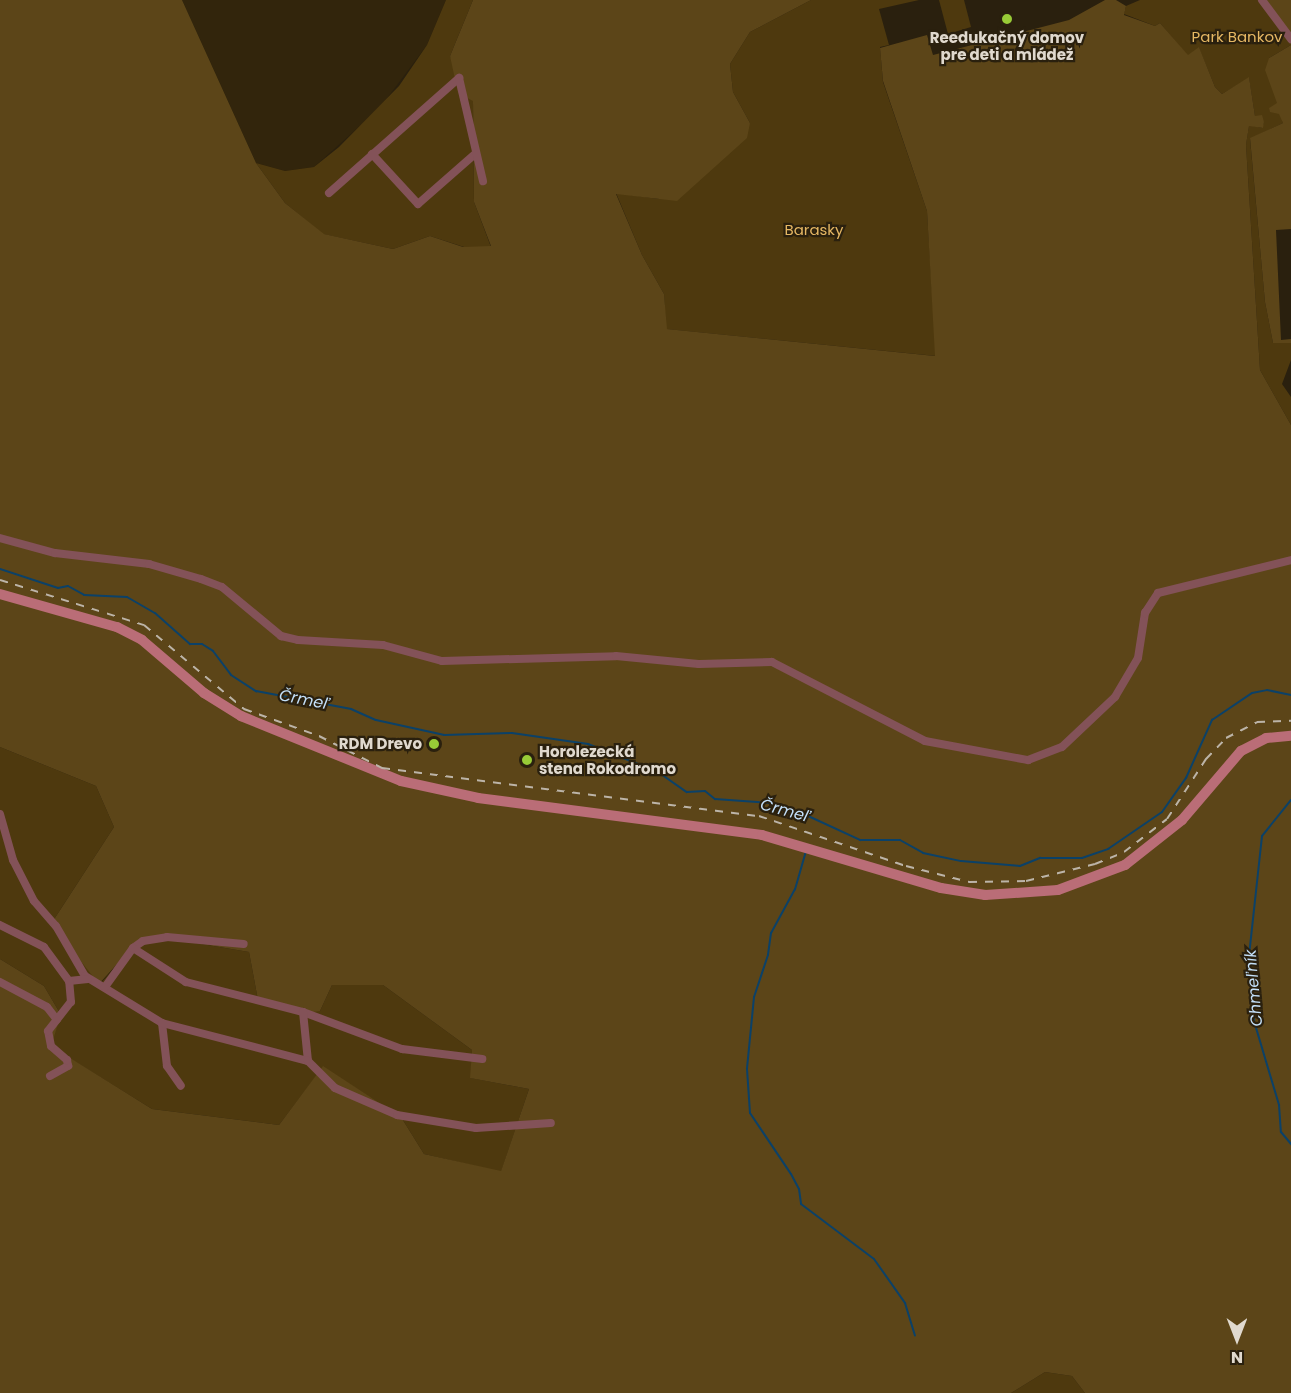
<!DOCTYPE html>
<html>
<head>
<meta charset="utf-8">
<style>
	body { margin:0 }
	#map { position:relative; width:1291px; height:1393px; overflow:hidden; background:#2a200e; font-family:Poppins,sans-serif }
	div>[style] { position:absolute }
	[style*='--x'] { left:calc(var(--x)*1px); top:calc(var(--y)*1px); width:calc(var(--w)*1px); rotate:calc(var(--a)*1deg) }
	.built>* { inset:0; background:#32250c }
	.green>* { inset:0; background:#4e390e }
	.forest>* { inset:0; background:#5c4518 }
	.stream>* { height:2px; margin:-1px; padding:0 1px; transform-origin:1px; border-radius:1px; background:#0b4168 }
	.minor>* { height:8px; margin:-4px; padding:0 4px; transform-origin:4px; border-radius:4px; background:#835258 }
	.secondary>* { height:10px; margin:-5px; padding:0 5px; transform-origin:5px; border-radius:5px; background:#ba6d77 }
	.rail>* { height:2px; margin-top:-1px; transform-origin:0; background:repeating-linear-gradient(90deg,#bcb4a8 0 8px,transparent 0 16px) }
	.dots>* { width:16px; height:16px; translate:-50% -50%; box-sizing:border-box; border:3px solid #2a200e; border-radius:50% }
	span { translate:-50% -50%; white-space:nowrap; text-align:center; line-height:1.15; -webkit-text-stroke:4.5px #2a200e; paint-order:stroke }
	.poi-label { font-size:15px; color:#e0d9ce; font-weight:700 }
	.right { translate:-100% -50%; text-align:right }
	.left { translate:0 -50%; text-align:left }
	.park-label { font-size:15px; color:#e5b763 }
	.water-label { font-size:16px; color:#c3dff8; font-style:italic }
	.north { position:absolute; left:1207px; top:1309px; width:60px; height:60px; -webkit-text-stroke:4px #2a200e; paint-order:stroke; rotate:180deg; font-size:16px; font-weight:700; line-height:24px; text-align:center; color:#e0d9ce }
	.north::after { content:''; display:block; margin:auto; width:21px; height:27px; background:#e0d9ce; clip-path:polygon(50% 0,100% 100%,50% 72%,0 100%) }
</style>
</head>
<body>
<div id="map">
	<div class="built">
		<div style="clip-path:polygon(182px 0,446px 0,427px 45px,379px 109px,314px 167px,285px 171px,256px 163px)"></div>
	</div>
	<div class="green">
		<div style="clip-path:polygon(446px 0,473px 0,450px 56px,473px 100px,474px 202px,491px 247px,464px 247px,430px 236px,393px 249px,323px 234px,285px 203px,256px 163px,285px 171px,314px 167px,339px 147px,399px 86px,427px 45px)"></div>
		<div style="clip-path:polygon(811px 0,919px 0,879px 9px,889px 45px,880px 47px,883px 82px,927px 211px,936px 356px,666px 329px,664px 294px,642px 255px,616px 193px,659px 199px,750px 123px,733px 92px,730px 64px,750px 32px)"></div>
		<div style="clip-path:polygon(939px 0,964px 0,971px 27px,948px 34px)"></div>
		<div style="clip-path:polygon(1140px 0,1262px 0,1291px 39px,1291px 45px,1269px 58px,1283px 123px,1250px 139px,1265px 302px,1273px 343px,1291px 343px,1291px 360px,1282px 384px,1291px 397px,1291px 425px,1260px 370px,1246px 145px,1249px 125px,1262px 128px,1264px 122px,1255px 116px,1249px 78px,1222px 94px,1215px 87px,1199px 48px,1188px 56px,1160px 23px,1155px 26px,1124px 14px,1126px 6px)"></div>
		<div style="clip-path:polygon(0 747px,96px 786px,114px 827px,51px 924px,100px 984px,135px 944px,178px 940px,249px 952px,258px 1000px,320px 1011px,332px 985px,383px 985px,472px 1050px,471px 1078px,529px 1089px,501px 1172px,424px 1154px,401px 1117px,323px 1067px,279px 1125px,152px 1109px,50px 1046px,61px 1015px,44px 986px,0 959px)"></div>
		<div style="clip-path:polygon(1045px 1372px,1072px 1376px,1085px 1393px,1011px 1393px)"></div>
	</div>
	<div class="forest">
		<div style="clip-path:polygon(0 0,182px 0,256px 163px,285px 203px,324px 234px,393px 249px,430px 236px,463px 247px,491px 246px,474px 202px,473px 101px,458px 93px,450px 56px,473px 0,811px 0,750px 32px,730px 64px,733px 92px,750px 123px,747px 138px,677px 201px,616px 194px,642px 255px,664px 294px,667px 329px,935px 356px,927px 211px,883px 81px,880px 48px,927px 35px,933px 55px,1069px 20px,1105px 0,1116px 0,1126px 6px,1124px 15px,1155px 26px,1160px 23px,1188px 55px,1199px 47px,1215px 87px,1222px 94px,1249px 77px,1255px 116px,1262px 115px,1264px 122px,1263px 128px,1249px 126px,1246px 145px,1260px 370px,1291px 425px,1291px 1393px,1085px 1393px,1072px 1376px,1045px 1372px,1011px 1393px,0 1393px,0 959px,44px 986px,61px 1015px,51px 1046px,152px 1109px,279px 1125px,323px 1066px,401px 1117px,424px 1154px,501px 1171px,529px 1089px,470px 1078px,472px 1050px,383px 985px,332px 985px,320px 1011px,298px 1014px,258px 1000px,249px 952px,178px 940px,135px 944px,99px 984px,51px 924px,114px 827px,96px 786px,0 747px)"></div>
		<div style="clip-path:polygon(1262px 0,1291px 0,1291px 39px)"></div>
		<div style="clip-path:polygon(1291px 45px,1291px 229px,1276px 230px,1281px 340px,1291px 339px,1291px 343px,1273px 343px,1265px 302px,1250px 138px,1283px 123px,1279px 114px,1270px 112px,1269px 108px,1277px 103px,1265px 70px,1269px 58px)"></div>
	</div>
	<div class="stream">
		<div style="--x:0;--y:569;--w:61;--a:18.1"></div>
		<div style="--x:58;--y:588;--w:10;--a:-11"></div>
		<div style="--x:68;--y:586;--w:18;--a:29"></div>
		<div style="--x:84;--y:595;--w:43;--a:2.7"></div>
		<div style="--x:127;--y:597;--w:32;--a:30"></div>
		<div style="--x:155;--y:613;--w:47;--a:41.5"></div>
		<div style="--x:190;--y:644;--w:12;--a:0"></div>
		<div style="--x:202;--y:644;--w:13;--a:32"></div>
		<div style="--x:213;--y:651;--w:30;--a:53"></div>
		<div style="--x:231;--y:675;--w:30;--a:33"></div>
		<div style="--x:256;--y:691;--w:97;--a:10.7"></div>
		<div style="--x:351;--y:709;--w:27;--a:24"></div>
		<div style="--x:376;--y:720;--w:70;--a:12.4"></div>
		<div style="--x:444;--y:735;--w:68;--a:-1.7"></div>
		<div style="--x:512;--y:733;--w:77;--a:8.2"></div>
		<div style="--x:588;--y:744;--w:75;--a:21.8"></div>
		<div style="--x:658;--y:772;--w:35;--a:35"></div>
		<div style="--x:687;--y:792;--w:18;--a:-3"></div>
		<div style="--x:705;--y:791;--w:13;--a:39"></div>
		<div style="--x:715;--y:799;--w:54;--a:4.2"></div>
		<div style="--x:769;--y:803;--w:28;--a:26"></div>
		<div style="--x:794;--y:815;--w:12;--a:0"></div>
		<div style="--x:806;--y:815;--w:60;--a:24.8"></div>
		<div style="--x:860;--y:840;--w:40;--a:0"></div>
		<div style="--x:900;--y:840;--w:26;--a:29"></div>
		<div style="--x:923;--y:853;--w:39;--a:12"></div>
		<div style="--x:961;--y:861;--w:59;--a:4.8"></div>
		<div style="--x:1020;--y:866;--w:22;--a:-22"></div>
		<div style="--x:1040;--y:858;--w:42;--a:0"></div>
		<div style="--x:1082;--y:858;--w:28;--a:-19"></div>
		<div style="--x:1108;--y:849;--w:65;--a:-34.4"></div>
		<div style="--x:1162;--y:812;--w:42;--a:-54.8"></div>
		<div style="--x:1186;--y:778;--w:64;--a:-65.9"></div>
		<div style="--x:1212;--y:720;--w:48;--a:-34"></div>
		<div style="--x:1252;--y:693;--w:15;--a:-11"></div>
		<div style="--x:1267;--y:690;--w:25;--a:12"></div>
		<div style="--x:1291;--y:800;--w:46;--a:128.9"></div>
		<div style="--x:1262;--y:836;--w:120;--a:96.2"></div>
		<div style="--x:1249;--y:955;--w:66;--a:85.7"></div>
		<div style="--x:1254;--y:1021;--w:88;--a:73.4"></div>
		<div style="--x:1279;--y:1105;--w:27;--a:86"></div>
		<div style="--x:1281;--y:1132;--w:16;--a:50"></div>
		<div style="--x:806;--y:851;--w:40;--a:106"></div>
		<div style="--x:795;--y:889;--w:50;--a:118.6"></div>
		<div style="--x:771;--y:933;--w:22;--a:98"></div>
		<div style="--x:768;--y:955;--w:44;--a:108.4"></div>
		<div style="--x:754;--y:997;--w:72;--a:95.6"></div>
		<div style="--x:747;--y:1069;--w:44;--a:86.1"></div>
		<div style="--x:750;--y:1113;--w:73;--a:56.1"></div>
		<div style="--x:791;--y:1174;--w:17;--a:62"></div>
		<div style="--x:799;--y:1189;--w:15;--a:82"></div>
		<div style="--x:801;--y:1204;--w:91;--a:37"></div>
		<div style="--x:874;--y:1259;--w:54;--a:54.8"></div>
		<div style="--x:905;--y:1303;--w:34;--a:73"></div>
	</div>
	<div class="minor">
		<div style="--x:1262;--y:0;--w:49;--a:53.4"></div>
		<div style="--x:372;--y:154;--w:68;--a:47.4"></div>
		<div style="--x:418;--y:204;--w:77;--a:-41.3"></div>
		<div style="--x:329;--y:193;--w:174;--a:-41.5"></div>
		<div style="--x:459;--y:78;--w:106;--a:76.9"></div>
		<div style="--x:0;--y:538;--w:57;--a:15.3"></div>
		<div style="--x:55;--y:553;--w:95;--a:6.7"></div>
		<div style="--x:149;--y:564;--w:54;--a:16.1"></div>
		<div style="--x:201;--y:579;--w:22;--a:21"></div>
		<div style="--x:222;--y:587;--w:77;--a:39.7"></div>
		<div style="--x:281;--y:636;--w:17;--a:13"></div>
		<div style="--x:298;--y:640;--w:85;--a:3.4"></div>
		<div style="--x:383;--y:645;--w:61;--a:15.2"></div>
		<div style="--x:442;--y:661;--w:174;--a:-1.6"></div>
		<div style="--x:616;--y:656;--w:83;--a:5.5"></div>
		<div style="--x:699;--y:664;--w:73;--a:-1.6"></div>
		<div style="--x:772;--y:662;--w:172;--a:27.3"></div>
		<div style="--x:925;--y:741;--w:105;--a:10.5"></div>
		<div style="--x:1028;--y:760;--w:36;--a:-21"></div>
		<div style="--x:1062;--y:747;--w:73;--a:-43.3"></div>
		<div style="--x:1115;--y:697;--w:45;--a:-59.5"></div>
		<div style="--x:1138;--y:658;--w:46;--a:-81.2"></div>
		<div style="--x:1145;--y:613;--w:24;--a:-57"></div>
		<div style="--x:1158;--y:593;--w:137;--a:-13.9"></div>
		<div style="--x:0;--y:814;--w:48;--a:74.2"></div>
		<div style="--x:13;--y:860;--w:46;--a:62.9"></div>
		<div style="--x:34;--y:901;--w:33;--a:49"></div>
		<div style="--x:56;--y:926;--w:58;--a:59.9"></div>
		<div style="--x:85;--y:976;--w:90;--a:31.4"></div>
		<div style="--x:162;--y:1023;--w:43;--a:83.4"></div>
		<div style="--x:167;--y:1066;--w:24;--a:55"></div>
		<div style="--x:0;--y:925;--w:49;--a:26.6"></div>
		<div style="--x:44;--y:947;--w:42;--a:53.7"></div>
		<div style="--x:69;--y:981;--w:19;--a:-6"></div>
		<div style="--x:133;--y:948;--w:12;--a:-35"></div>
		<div style="--x:143;--y:941;--w:24;--a:-9"></div>
		<div style="--x:167;--y:937;--w:77;--a:5.2"></div>
		<div style="--x:0;--y:982;--w:53;--a:28"></div>
		<div style="--x:47;--y:1007;--w:16;--a:52"></div>
		<div style="--x:105;--y:987;--w:48;--a:-54.3"></div>
		<div style="--x:133;--y:948;--w:63;--a:32.7"></div>
		<div style="--x:186;--y:982;--w:121;--a:14.4"></div>
		<div style="--x:303;--y:1012;--w:106;--a:20.5"></div>
		<div style="--x:402;--y:1049;--w:81;--a:7.1"></div>
		<div style="--x:303;--y:1012;--w:49;--a:84.2"></div>
		<div style="--x:162;--y:1023;--w:151;--a:14.6"></div>
		<div style="--x:308;--y:1061;--w:38;--a:45"></div>
		<div style="--x:335;--y:1088;--w:68;--a:23.5"></div>
		<div style="--x:397;--y:1115;--w:80;--a:9.3"></div>
		<div style="--x:476;--y:1128;--w:75;--a:-3.8"></div>
		<div style="--x:50;--y:1076;--w:21;--a:-29"></div>
		<div style="--x:68;--y:1066;--w:6;--a:-99"></div>
		<div style="--x:67;--y:1060;--w:21;--a:-139"></div>
		<div style="--x:51;--y:1046;--w:15;--a:-101"></div>
		<div style="--x:48;--y:1031;--w:37;--a:-52"></div>
		<div style="--x:71;--y:1002;--w:21;--a:-95"></div>
	</div>
	<div class="secondary">
		<div style="--x:0;--y:594;--w:122;--a:15.8"></div>
		<div style="--x:117;--y:627;--w:28;--a:27"></div>
		<div style="--x:142;--y:640;--w:82;--a:40.5"></div>
		<div style="--x:204;--y:693;--w:44;--a:31.9"></div>
		<div style="--x:241;--y:716;--w:173;--a:22.1"></div>
		<div style="--x:401;--y:781;--w:79;--a:12.4"></div>
		<div style="--x:478;--y:798;--w:286;--a:7.4"></div>
		<div style="--x:762;--y:835;--w:187;--a:16.5"></div>
		<div style="--x:941;--y:888;--w:45;--a:9"></div>
		<div style="--x:985;--y:895;--w:73;--a:-3.9"></div>
		<div style="--x:1058;--y:890;--w:72;--a:-20.5"></div>
		<div style="--x:1125;--y:865;--w:73;--a:-38.3"></div>
		<div style="--x:1182;--y:820;--w:91;--a:-49.5"></div>
		<div style="--x:1241;--y:751;--w:28;--a:-27"></div>
		<div style="--x:1266;--y:738;--w:25;--a:-5"></div>
	</div>
	<div class="rail">
		<div style="--x:0;--y:580;--w:151;--a:17.4"></div>
		<div style="--x:144;--y:625;--w:131;--a:40"></div>
		<div style="--x:244;--y:709;--w:80;--a:19.8"></div>
		<div style="--x:319;--y:736;--w:71;--a:26.9"></div>
		<div style="--x:382;--y:768;--w:380;--a:7.3"></div>
		<div style="--x:759;--y:816;--w:155;--a:18.8"></div>
		<div style="--x:906;--y:866;--w:65;--a:14.3"></div>
		<div style="--x:969;--y:882;--w:57;--a:-1"></div>
		<div style="--x:1026;--y:881;--w:71;--a:-13.8"></div>
		<div style="--x:1095;--y:864;--w:31;--a:-22"></div>
		<div style="--x:1124;--y:852;--w:54;--a:-37.5"></div>
		<div style="--x:1167;--y:819;--w:72;--a:-57"></div>
		<div style="--x:1206;--y:759;--w:29;--a:-46"></div>
		<div style="--x:1226;--y:738;--w:35;--a:-27"></div>
		<div style="--x:1257;--y:722;--w:34;--a:-2"></div>
	</div>
	<div class="dots">
		<div style="left:1007px;top:19px;background:#98cb37"></div>
		<div style="left:434px;top:744px;background:#98cb37"></div>
		<div style="left:527px;top:760px;background:#98cb37"></div>
	</div>
	<div class="poi-label">
		<span style="left:1007px;top:46px">Reedukačný domov<br>pre deti a mládež</span>
		<span class="right" style="left:422px;top:744px">RDM Drevo</span>
		<span class="left" style="left:539px;top:760px">Horolezecká<br>stena Rokodromo</span>
	</div>
	<div class="park-label">
		<span style="left:1237px;top:37px">Park Bankov</span>
		<span style="left:814px;top:230px">Barasky</span>
	</div>
	<div class="water-label">
		<span style="left:304px;top:700px;rotate:11deg">Črmeľ</span>
		<span style="left:785px;top:811px;rotate:15deg">Črmeľ</span>
		<span style="left:1254px;top:988px;rotate:-95deg">Chmeľník</span>
	</div>
	<div class="north">N</div>
</div>
</body>
</html>
